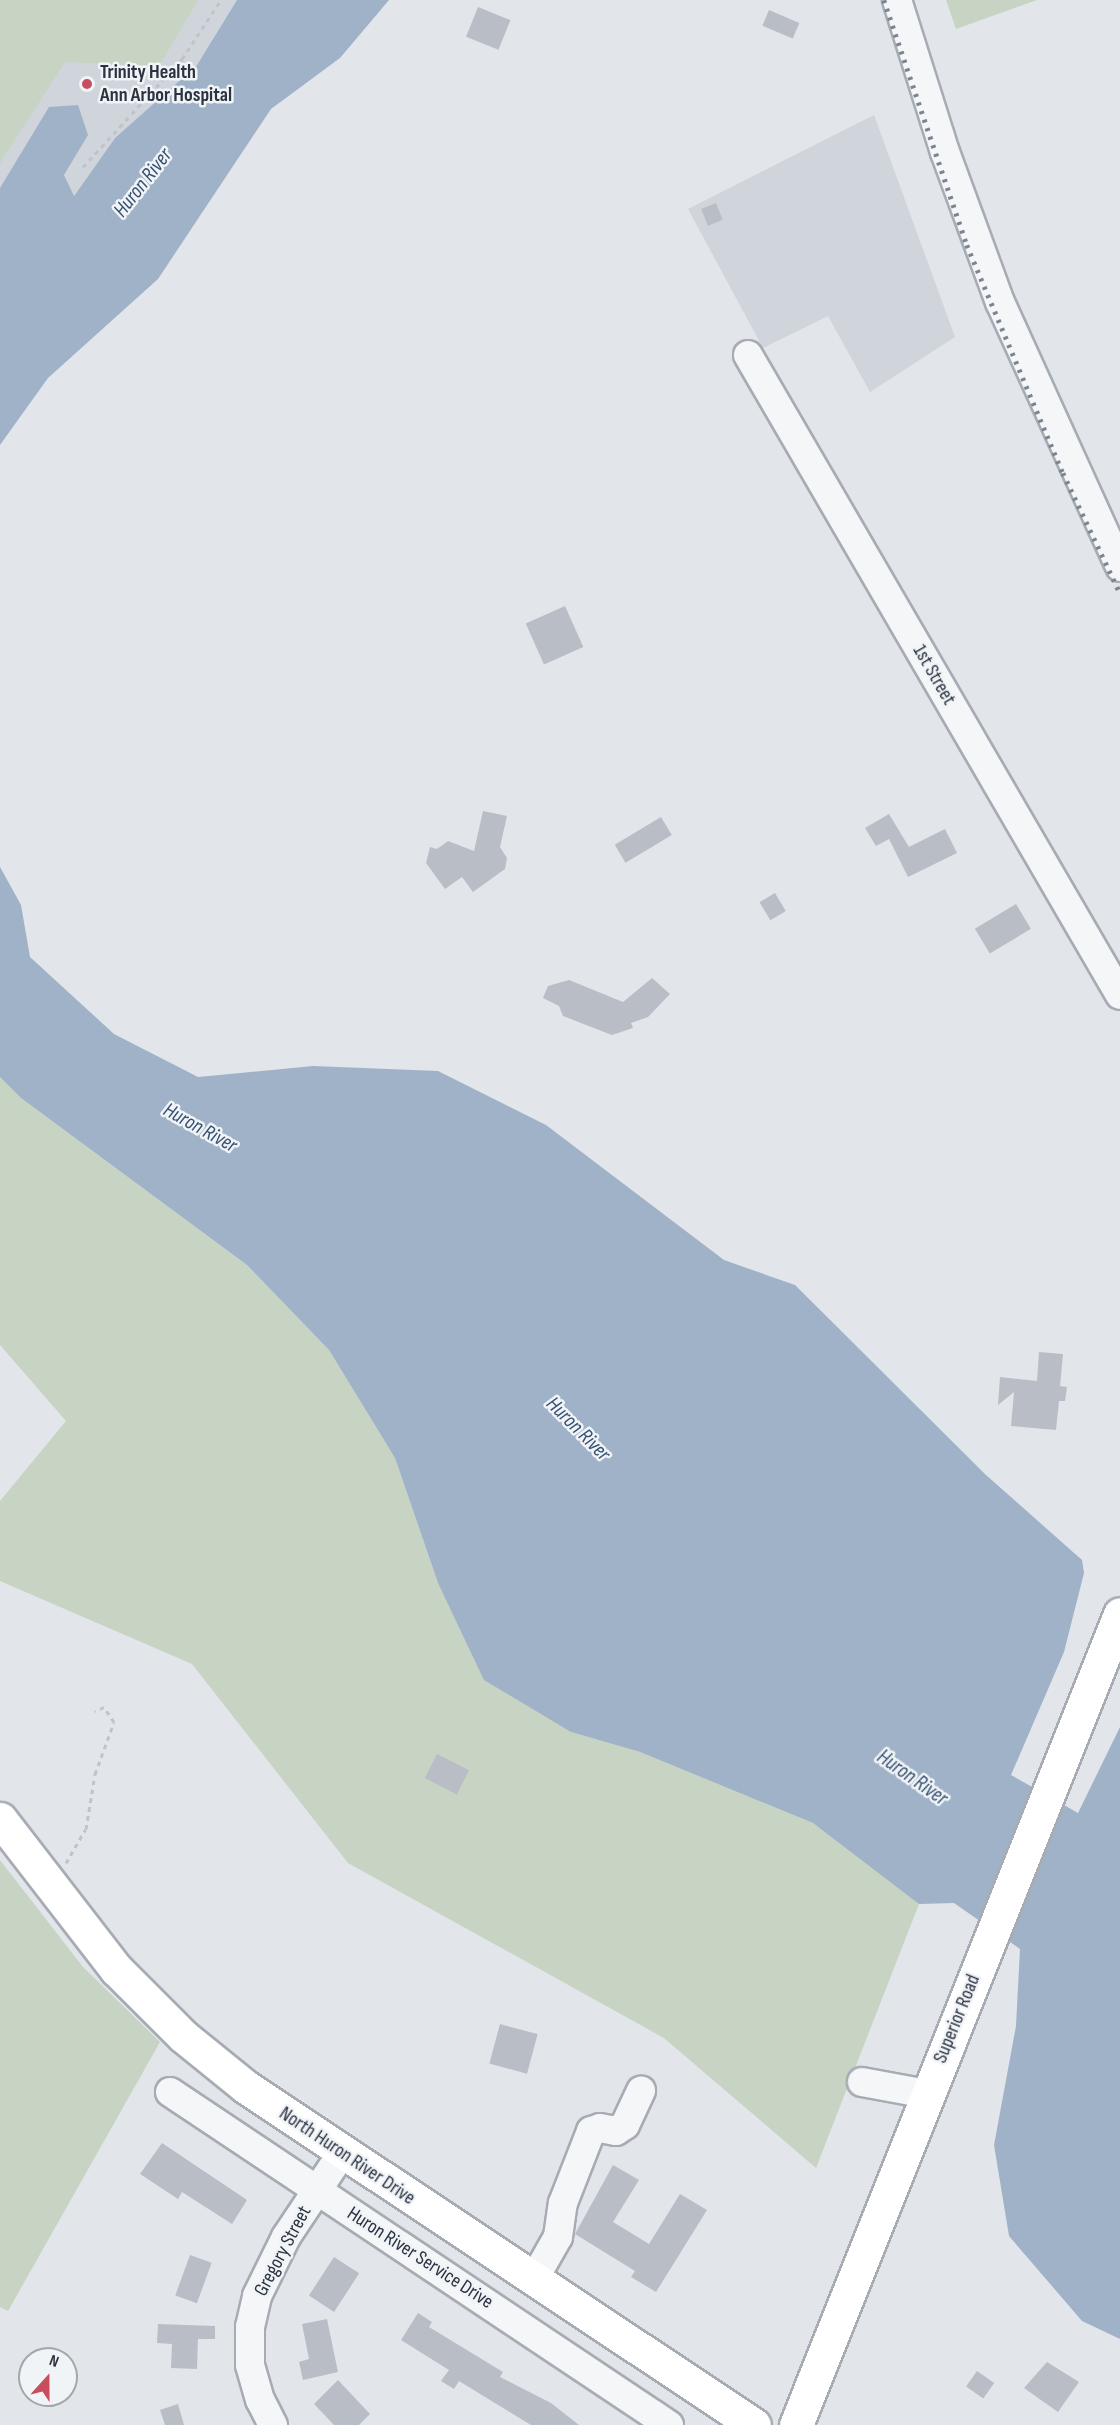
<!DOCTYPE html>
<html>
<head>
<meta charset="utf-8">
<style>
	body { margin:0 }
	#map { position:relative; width:1120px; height:2425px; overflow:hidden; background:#e2e5ea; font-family:"Sofia Sans Condensed",sans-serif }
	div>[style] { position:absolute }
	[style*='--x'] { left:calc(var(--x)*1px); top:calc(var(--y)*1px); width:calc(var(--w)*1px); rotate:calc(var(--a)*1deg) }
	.built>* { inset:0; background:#d0d4db }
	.green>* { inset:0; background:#c7d3c3 }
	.water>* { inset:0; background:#9fb2c8 }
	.building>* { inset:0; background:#b9bec6; transform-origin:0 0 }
	.path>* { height:3px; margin-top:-1.5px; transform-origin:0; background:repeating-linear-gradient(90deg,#c0c3c8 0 4.5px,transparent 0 9px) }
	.roads { filter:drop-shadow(2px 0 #a7acb4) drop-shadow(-2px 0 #a7acb4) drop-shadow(0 2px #a7acb4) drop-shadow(0 -2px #a7acb4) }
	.minor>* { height:28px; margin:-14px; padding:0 14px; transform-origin:14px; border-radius:14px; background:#f4f6f8 }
	.major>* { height:33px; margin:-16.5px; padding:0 16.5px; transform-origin:16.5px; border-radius:16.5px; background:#fff }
	.rail>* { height:4.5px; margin-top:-2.25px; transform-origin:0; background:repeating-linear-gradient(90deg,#7c8492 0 3px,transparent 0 9px) }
	.dots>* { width:16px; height:16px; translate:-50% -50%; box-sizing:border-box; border:3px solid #f1f4f7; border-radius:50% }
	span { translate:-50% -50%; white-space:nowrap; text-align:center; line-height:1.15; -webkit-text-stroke:5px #f1f4f7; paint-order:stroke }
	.poi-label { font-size:20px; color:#2b3341; font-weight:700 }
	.left { translate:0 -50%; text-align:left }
	.street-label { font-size:20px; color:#2b3341 }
	.water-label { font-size:21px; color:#375173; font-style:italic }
	.north { position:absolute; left:18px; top:2347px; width:60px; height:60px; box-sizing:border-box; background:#f1f4f7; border:2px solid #a2a7ae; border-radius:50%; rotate:21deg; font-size:16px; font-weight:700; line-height:24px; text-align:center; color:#2b3341 }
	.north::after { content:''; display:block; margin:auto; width:21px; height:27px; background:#c84d5f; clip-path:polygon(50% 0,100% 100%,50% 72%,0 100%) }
</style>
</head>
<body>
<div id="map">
	<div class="built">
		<div style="clip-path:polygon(0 0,237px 0,197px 65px,115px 138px,73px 197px,64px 175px,88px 134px,0 188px)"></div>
		<div style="clip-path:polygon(874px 115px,955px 337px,870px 392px,828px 316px,763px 348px,688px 209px)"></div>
	</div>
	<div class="green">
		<div style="clip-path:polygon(0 0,198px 0,159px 66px,65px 62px,0 163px)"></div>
		<div style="clip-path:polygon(946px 0,1037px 0,956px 29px)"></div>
		<div style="clip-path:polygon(0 1077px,21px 1098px,247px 1265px,329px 1350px,395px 1458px,438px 1583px,571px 1732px,640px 1752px,813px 1823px,880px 1868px,919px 1904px,816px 2168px,664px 2038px,348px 1863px,192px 1664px,0 1581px,0 1501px,66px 1421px,0 1345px)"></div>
		<div style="clip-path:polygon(0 1860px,83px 1967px,160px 2042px,8px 2311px,0 2307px)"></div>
	</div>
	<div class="water">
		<div style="clip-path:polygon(237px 0,389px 0,340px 58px,271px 109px,158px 279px,48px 378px,0 445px,0 188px,49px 107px,78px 105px,88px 135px,64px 175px,74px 196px,115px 138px,197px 65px)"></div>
		<div style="clip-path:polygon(0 867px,21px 905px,30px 957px,114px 1034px,198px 1077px,313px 1066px,438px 1071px,546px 1125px,724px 1260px,795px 1285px,986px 1475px,1082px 1560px,1084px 1573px,1064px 1652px,1011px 1775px,1078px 1813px,1120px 1727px,1120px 2339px,1082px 2321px,1009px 2236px,994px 2145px,1016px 2026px,1020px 1949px,954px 1903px,919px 1904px,813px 1823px,640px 1752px,571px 1732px,484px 1680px,438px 1583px,395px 1458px,329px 1350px,247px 1265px,21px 1098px,0 1077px)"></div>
	</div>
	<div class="building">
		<div style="left:478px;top:7px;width:35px;height:32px;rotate:22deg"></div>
		<div style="left:769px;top:10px;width:33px;height:17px;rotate:23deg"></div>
		<div style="left:716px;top:203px;width:18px;height:16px;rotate:68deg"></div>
		<div style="left:565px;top:606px;width:45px;height:43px;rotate:66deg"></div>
		<div style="clip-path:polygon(483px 811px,507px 816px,500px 847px,507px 858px,505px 869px,473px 892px,462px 877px,445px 889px,426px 863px,430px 847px,437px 849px,448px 841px,474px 851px)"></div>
		<div style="clip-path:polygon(889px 814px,909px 847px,945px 829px,957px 853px,908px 877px,889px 839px,876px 846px,865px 828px)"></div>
		<div style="left:661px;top:817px;width:21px;height:54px;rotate:59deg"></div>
		<div style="left:775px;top:893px;width:21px;height:18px;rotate:59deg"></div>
		<div style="left:1016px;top:904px;width:29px;height:48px;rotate:59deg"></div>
		<div style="clip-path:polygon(652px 978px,670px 994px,648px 1017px,631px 1023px,633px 1028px,612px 1035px,563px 1016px,559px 1006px,543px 998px,548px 986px,569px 980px,623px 1002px)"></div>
		<div style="clip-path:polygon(1039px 1352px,1063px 1354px,1060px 1386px,1067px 1387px,1065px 1401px,1059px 1401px,1056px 1430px,1011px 1426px,1014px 1392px,998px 1405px,1000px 1377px,1037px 1381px)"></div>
		<div style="left:437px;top:1754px;width:36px;height:27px;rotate:27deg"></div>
		<div style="left:500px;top:2024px;width:39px;height:41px;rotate:15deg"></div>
		<div style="clip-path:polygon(162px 2143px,247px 2200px,232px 2224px,182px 2192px,178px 2199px,140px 2174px)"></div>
		<div style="clip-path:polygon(613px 2165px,639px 2180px,613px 2222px,649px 2244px,680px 2194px,707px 2210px,656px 2292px,631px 2277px,635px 2271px,575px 2234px)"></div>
		<div style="left:190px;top:2255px;width:23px;height:43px;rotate:20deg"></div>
		<div style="left:334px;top:2257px;width:30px;height:46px;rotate:33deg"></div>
		<div style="clip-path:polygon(418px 2313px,432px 2322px,429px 2327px,503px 2372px,500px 2377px,551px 2403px,579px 2425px,531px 2425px,459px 2381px,454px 2389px,441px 2381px,449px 2370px,401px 2340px)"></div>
		<div style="clip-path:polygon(327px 2319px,338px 2372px,303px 2380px,299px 2362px,309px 2359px,302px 2324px)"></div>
		<div style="clip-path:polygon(158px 2324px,215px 2326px,215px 2339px,198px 2339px,197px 2369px,171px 2368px,172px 2344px,157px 2343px)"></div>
		<div style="clip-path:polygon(1047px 2362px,1079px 2382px,1058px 2412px,1024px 2388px)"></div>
		<div style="left:977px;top:2371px;width:21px;height:19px;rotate:35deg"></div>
		<div style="clip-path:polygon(338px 2380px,370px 2414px,359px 2425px,334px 2425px,314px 2404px)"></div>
		<div style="clip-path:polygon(178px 2404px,184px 2425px,165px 2425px,160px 2410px)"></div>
	</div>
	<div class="path">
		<div style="--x:83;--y:167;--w:147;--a:-47.5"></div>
		<div style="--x:182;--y:59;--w:71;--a:-56.5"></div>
		<div style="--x:66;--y:1863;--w:39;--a:-60"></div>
		<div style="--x:86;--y:1829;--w:56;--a:-80.7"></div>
		<div style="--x:95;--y:1774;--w:55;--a:-69.9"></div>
		<div style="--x:114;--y:1722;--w:18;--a:-124"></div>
		<div style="--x:104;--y:1707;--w:10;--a:156"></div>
	</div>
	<div class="roads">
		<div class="minor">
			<div style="--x:897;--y:0;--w:159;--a:72.5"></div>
			<div style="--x:945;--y:152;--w:160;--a:69.9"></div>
			<div style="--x:1000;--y:302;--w:291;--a:65.6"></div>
			<div style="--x:748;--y:355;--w:740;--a:59.83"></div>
			<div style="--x:862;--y:2082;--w:66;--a:10.5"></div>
			<div style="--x:170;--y:2092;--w:600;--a:33.72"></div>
			<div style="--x:534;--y:2279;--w:48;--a:-60.3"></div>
			<div style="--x:558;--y:2237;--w:34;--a:-82"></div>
			<div style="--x:563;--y:2203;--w:77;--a:-68.7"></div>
			<div style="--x:591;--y:2131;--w:9;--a:-18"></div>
			<div style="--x:600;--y:2128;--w:16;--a:11"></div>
			<div style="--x:616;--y:2131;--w:11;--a:-34"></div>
			<div style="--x:625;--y:2125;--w:38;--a:-65"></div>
			<div style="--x:273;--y:2425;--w:28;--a:-117"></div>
			<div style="--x:260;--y:2400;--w:36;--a:-106"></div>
			<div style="--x:250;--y:2365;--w:38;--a:-90"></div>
			<div style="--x:250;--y:2327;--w:32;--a:-77"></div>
			<div style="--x:257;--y:2296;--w:66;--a:-63.8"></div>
			<div style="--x:286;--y:2237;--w:101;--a:-56.3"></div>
		</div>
		<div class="major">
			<div style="--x:0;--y:1819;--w:190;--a:52.3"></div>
			<div style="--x:116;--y:1969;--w:95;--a:45"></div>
			<div style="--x:183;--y:2036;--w:81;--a:39"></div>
			<div style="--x:246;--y:2087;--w:610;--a:33.64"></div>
			<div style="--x:796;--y:2425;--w:873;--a:-68.22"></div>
		</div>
	</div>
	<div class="rail">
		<div style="--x:884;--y:0;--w:259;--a:71.3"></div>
		<div style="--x:967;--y:245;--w:247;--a:67.2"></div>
		<div style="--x:1063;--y:473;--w:133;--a:64.6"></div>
	</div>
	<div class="dots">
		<div style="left:87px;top:84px;background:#c84d5f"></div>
	</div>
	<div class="poi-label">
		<span class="left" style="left:100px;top:84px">Trinity Health<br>Ann Arbor Hospital</span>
	</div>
	<div class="street-label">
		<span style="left:934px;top:675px;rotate:60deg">1st Street</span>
		<span style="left:957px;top:2019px;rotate:-68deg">Superior Road</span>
		<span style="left:347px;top:2156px;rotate:34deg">North Huron River Drive</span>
		<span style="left:283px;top:2251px;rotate:-62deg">Gregory Street</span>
		<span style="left:420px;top:2258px;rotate:33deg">Huron River Service Drive</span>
	</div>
	<div class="water-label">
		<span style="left:143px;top:183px;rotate:-52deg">Huron River</span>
		<span style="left:200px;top:1128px;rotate:29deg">Huron River</span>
		<span style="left:578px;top:1429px;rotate:45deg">Huron River</span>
		<span style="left:912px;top:1778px;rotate:35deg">Huron River</span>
	</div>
	<div class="north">N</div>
</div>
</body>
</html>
